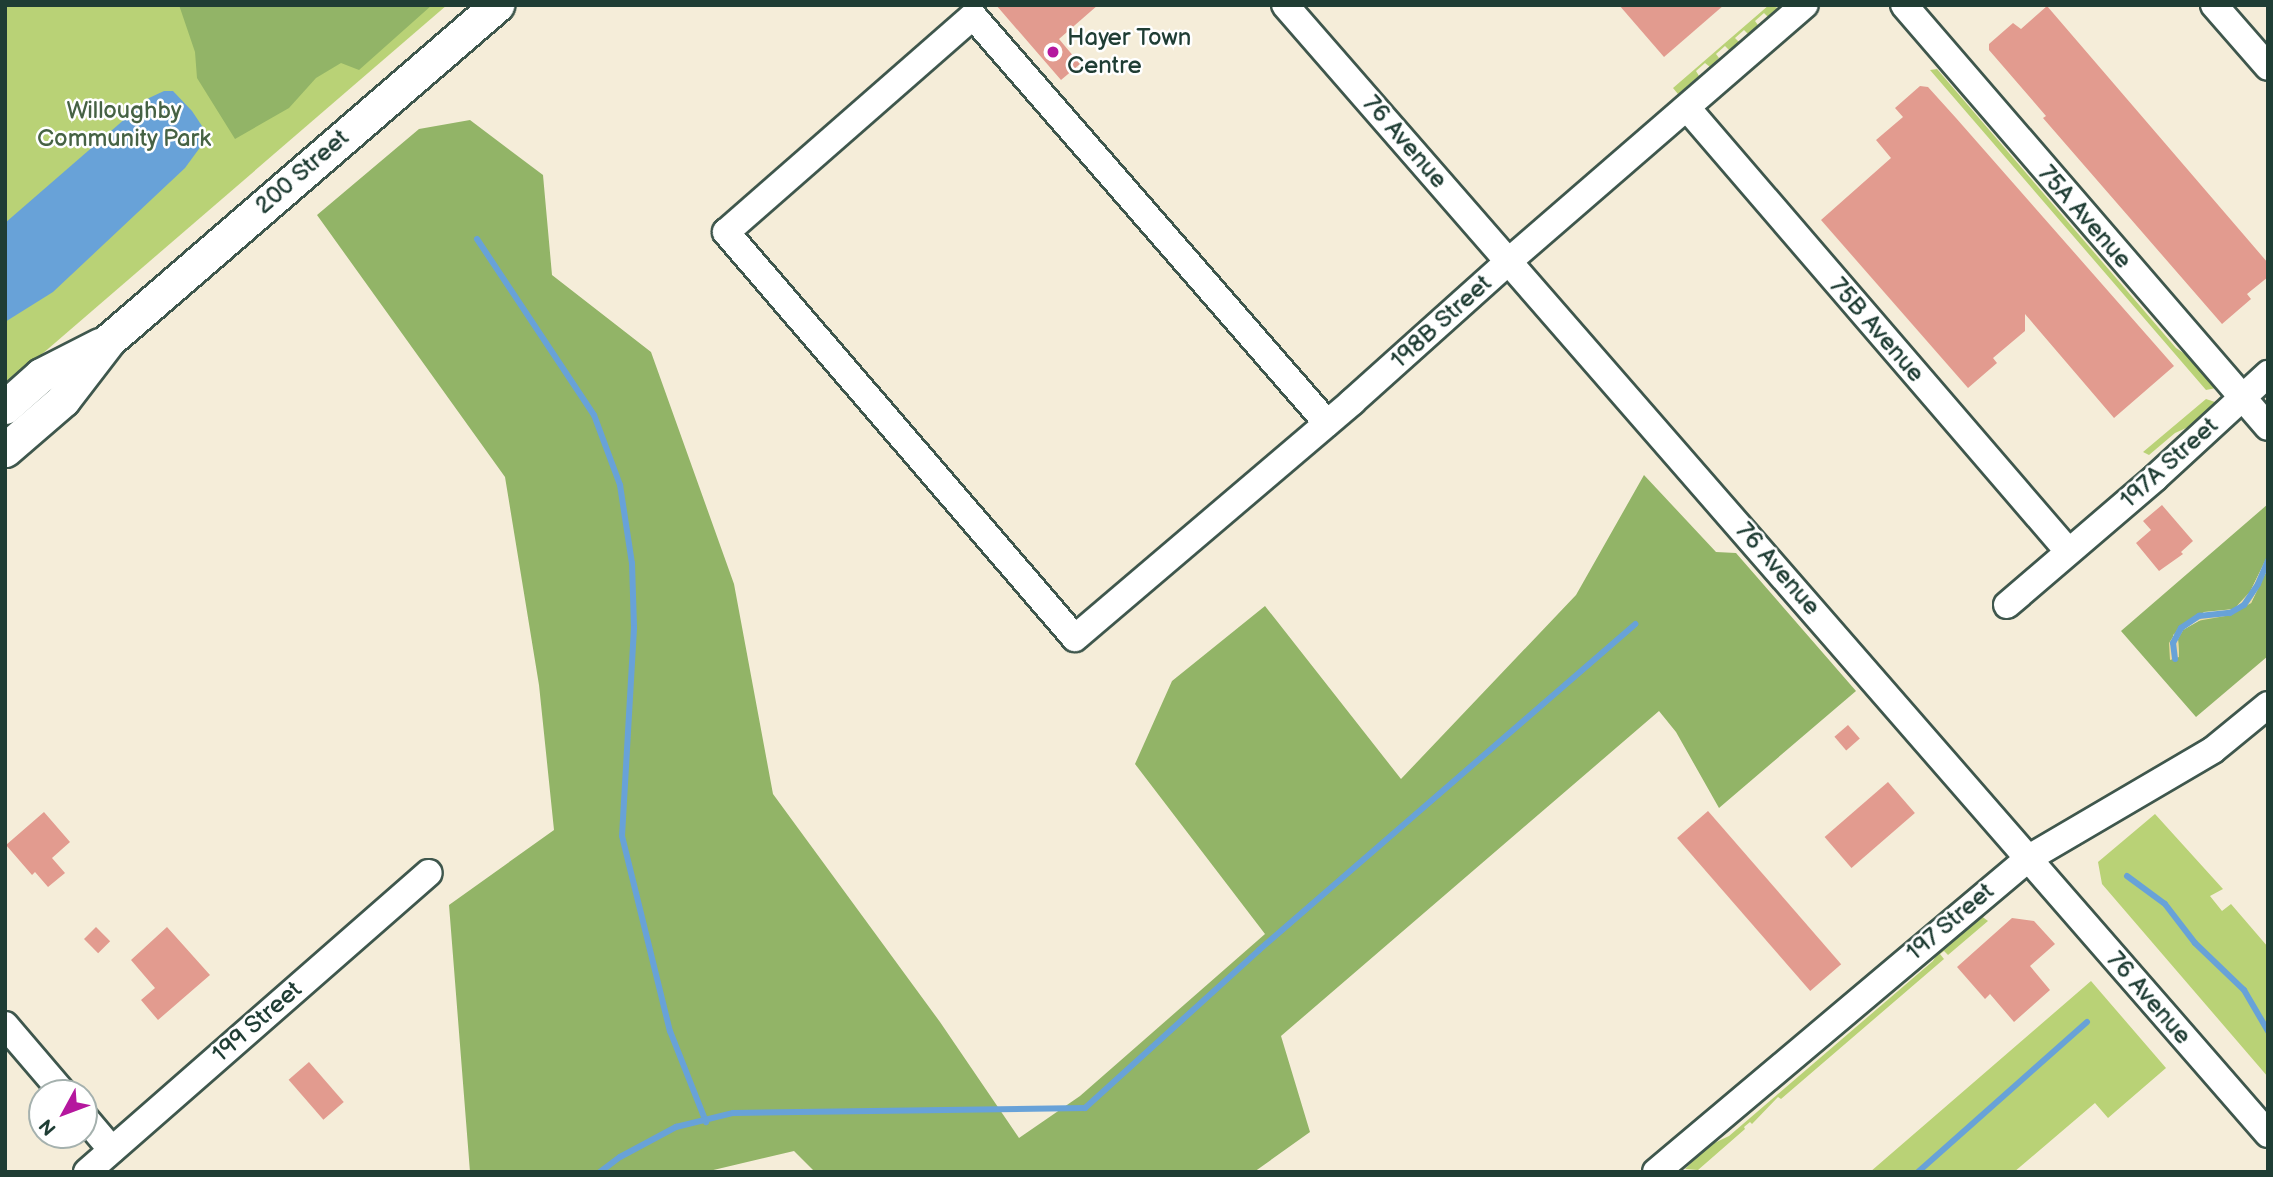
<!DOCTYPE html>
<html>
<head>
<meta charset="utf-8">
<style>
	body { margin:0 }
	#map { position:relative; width:2273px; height:1177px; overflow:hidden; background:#f5edd9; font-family:"Balsamiq Sans",sans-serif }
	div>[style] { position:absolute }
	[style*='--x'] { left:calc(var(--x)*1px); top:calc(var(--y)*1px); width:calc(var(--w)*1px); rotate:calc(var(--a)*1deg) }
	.green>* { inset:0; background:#b9d276 }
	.forest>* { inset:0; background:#92b467 }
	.sand>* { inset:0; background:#eeda9e }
	.water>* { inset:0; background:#68a2d8 }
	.stream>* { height:6px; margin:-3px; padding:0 3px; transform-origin:3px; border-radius:3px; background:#68a2d8 }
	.building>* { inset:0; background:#e29b8f; transform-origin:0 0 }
	.roads { filter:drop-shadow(2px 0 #3f574d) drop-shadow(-2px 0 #3f574d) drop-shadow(0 2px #3f574d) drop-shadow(0 -2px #3f574d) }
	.minor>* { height:26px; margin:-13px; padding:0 13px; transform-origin:13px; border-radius:13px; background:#fff }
	.major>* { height:33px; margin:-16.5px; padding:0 16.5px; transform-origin:16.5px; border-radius:16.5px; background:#fff }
	.dots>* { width:19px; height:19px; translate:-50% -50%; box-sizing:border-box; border:4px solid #fff; border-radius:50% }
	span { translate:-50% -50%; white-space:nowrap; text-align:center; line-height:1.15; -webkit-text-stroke:5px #fff; paint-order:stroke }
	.poi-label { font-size:24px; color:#1f3d34 }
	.left { translate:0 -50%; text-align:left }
	.park-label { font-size:24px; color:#466244 }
	.street-label { font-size:24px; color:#1f3d34 }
	.frame { position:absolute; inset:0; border:7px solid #1f3d34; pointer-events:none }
	.north { position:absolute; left:28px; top:1079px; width:70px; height:70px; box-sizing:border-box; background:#fff; border:2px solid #a5b1ae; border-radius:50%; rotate:229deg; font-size:19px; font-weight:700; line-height:28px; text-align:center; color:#1f3d34 }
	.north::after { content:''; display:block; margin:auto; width:24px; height:32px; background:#b5179e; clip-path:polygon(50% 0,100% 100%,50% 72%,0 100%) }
</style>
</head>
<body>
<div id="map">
	<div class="green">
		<div style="clip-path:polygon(5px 5px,447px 5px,5px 386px)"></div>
		<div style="clip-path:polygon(1769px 5px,1778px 8px,1768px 17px,1764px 13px,1755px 21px,1758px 25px,1748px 34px,1744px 30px,1735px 38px,1739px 42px,1729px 50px,1725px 46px,1716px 54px,1719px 58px,1710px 67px,1705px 63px,1696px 71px,1699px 76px,1678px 94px,1673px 88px)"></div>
		<div style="clip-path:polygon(1937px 69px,2176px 348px,2194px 360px,2216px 388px,2206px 390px,1930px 70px)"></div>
		<div style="clip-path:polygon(2206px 399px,2215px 402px,2195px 424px,2175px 433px,2149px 455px,2143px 452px)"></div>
		<div style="clip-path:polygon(2155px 814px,2223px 889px,2210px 896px,2222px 911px,2231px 904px,2268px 947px,2268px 1077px,2102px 884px,2098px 862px)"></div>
		<div style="clip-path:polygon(1980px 915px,1988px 921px,1948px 955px,1944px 951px,1940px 954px,1944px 959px,1781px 1099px,1778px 1097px,1752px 1124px,1750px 1122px,1744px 1127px,1745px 1129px,1698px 1170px,1685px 1169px,1706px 1147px,1729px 1136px,1933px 961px,1942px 945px)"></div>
		<div style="clip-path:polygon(2091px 981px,2166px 1068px,2108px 1118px,2095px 1103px,2014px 1172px,1870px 1172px)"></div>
	</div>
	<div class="forest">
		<div style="clip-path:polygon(179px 5px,432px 5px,359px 70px,341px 63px,316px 78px,289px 108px,235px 139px,197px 78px,195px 52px)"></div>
		<div style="clip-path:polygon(470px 120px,543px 175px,552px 275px,651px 352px,734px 584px,773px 794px,940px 1022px,1019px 1138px,1080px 1096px,1265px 934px,1135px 764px,1172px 681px,1265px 606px,1401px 779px,1576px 595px,1644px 475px,1716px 552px,1736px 553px,1856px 691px,1719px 808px,1676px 732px,1659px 711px,1281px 1036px,1310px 1132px,1254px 1172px,815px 1172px,794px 1151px,705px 1172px,470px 1172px,449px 905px,554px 830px,539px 685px,505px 477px,317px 215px,419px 129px)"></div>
		<div style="clip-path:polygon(2268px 504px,2268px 555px,2250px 592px,2234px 609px,2204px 612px,2173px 635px,2179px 657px,2178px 639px,2183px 630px,2204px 618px,2213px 616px,2251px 603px,2268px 568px,2268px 656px,2196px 717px,2121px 631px)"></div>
	</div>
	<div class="sand">
		<div style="clip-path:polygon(2268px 555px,2268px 568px,2251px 603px,2231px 615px,2197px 621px,2183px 630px,2178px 639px,2179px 657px,2170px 660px,2169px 643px,2179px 627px,2198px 614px,2234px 609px,2250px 592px)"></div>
	</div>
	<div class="water">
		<div style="clip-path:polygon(164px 91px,173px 91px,192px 111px,204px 129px,204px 142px,185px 168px,53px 292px,5px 322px,5px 223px,149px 98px)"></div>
	</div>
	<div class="stream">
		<div style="--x:477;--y:239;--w:211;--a:56.4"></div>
		<div style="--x:594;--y:415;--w:75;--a:69.6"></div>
		<div style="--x:620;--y:485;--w:79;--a:81.3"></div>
		<div style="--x:632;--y:563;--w:65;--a:88.2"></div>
		<div style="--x:634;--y:628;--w:208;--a:93.3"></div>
		<div style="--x:622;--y:836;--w:201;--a:76.2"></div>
		<div style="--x:670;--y:1031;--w:98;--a:68.4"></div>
		<div style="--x:2175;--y:659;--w:16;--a:-97"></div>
		<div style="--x:2173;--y:643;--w:17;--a:-62"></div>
		<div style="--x:2181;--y:628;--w:22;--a:-34"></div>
		<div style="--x:2199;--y:616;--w:31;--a:-6"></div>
		<div style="--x:2230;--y:613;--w:16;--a:-30"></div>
		<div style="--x:2244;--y:605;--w:25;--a:-56"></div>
		<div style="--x:2258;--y:584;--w:26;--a:-67"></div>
		<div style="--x:2127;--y:876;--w:47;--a:36.4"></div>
		<div style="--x:2165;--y:904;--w:49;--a:52.4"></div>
		<div style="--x:2195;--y:943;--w:68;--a:43.8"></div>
		<div style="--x:2244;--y:990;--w:48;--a:59.7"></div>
		<div style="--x:600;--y:1172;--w:25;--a:-37"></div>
		<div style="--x:620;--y:1157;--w:64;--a:-28.2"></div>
		<div style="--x:676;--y:1127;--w:59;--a:-13.8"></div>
		<div style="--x:733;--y:1113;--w:352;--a:-0.8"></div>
		<div style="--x:1085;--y:1108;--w:235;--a:-42.2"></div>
		<div style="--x:1259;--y:950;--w:498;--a:-40.9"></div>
		<div style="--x:1918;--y:1172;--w:226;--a:-41.6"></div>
	</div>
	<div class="building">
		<div style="clip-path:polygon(996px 5px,1098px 5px,1059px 39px,1080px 64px,1061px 80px)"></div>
		<div style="clip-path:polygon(1619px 5px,1724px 5px,1664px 57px)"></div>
		<div style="clip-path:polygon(2047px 6px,2268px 263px,2268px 277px,2247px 294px,2251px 299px,2222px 324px,2043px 118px,2046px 116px,1989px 50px,1989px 44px,2013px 23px,2021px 29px)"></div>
		<div style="clip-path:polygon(1920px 86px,1928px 87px,1956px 118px,2174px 366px,2114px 418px,2025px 314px,2025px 331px,1993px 358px,1997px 363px,1968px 388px,1821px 220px,1891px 158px,1876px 140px,1903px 117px,1895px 108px)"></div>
		<div style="clip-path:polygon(2162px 505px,2193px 541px,2181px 552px,2183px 554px,2159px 571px,2136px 543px,2151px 530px,2143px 521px)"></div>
		<div style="left:1848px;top:725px;width:18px;height:18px;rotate:49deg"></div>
		<div style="left:1888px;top:782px;width:41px;height:84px;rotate:49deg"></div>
		<div style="left:1708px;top:811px;width:203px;height:41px;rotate:49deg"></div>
		<div style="clip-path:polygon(44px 812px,70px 842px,52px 858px,65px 873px,48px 887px,35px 872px,32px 875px,6px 845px)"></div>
		<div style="clip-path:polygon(2012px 918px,2034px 921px,2055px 944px,2030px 966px,2050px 990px,2014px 1022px,1990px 994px,1985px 999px,1957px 967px)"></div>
		<div style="left:96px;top:927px;width:20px;height:17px;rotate:45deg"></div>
		<div style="clip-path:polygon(167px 927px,210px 975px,158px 1020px,141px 1000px,155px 988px,131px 960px)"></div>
		<div style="left:309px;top:1062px;width:53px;height:27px;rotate:49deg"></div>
	</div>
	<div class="roads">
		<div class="minor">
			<div style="--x:1285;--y:5;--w:1497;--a:48.95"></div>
			<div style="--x:1904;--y:5;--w:557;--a:49.22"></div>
			<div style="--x:2214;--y:5;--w:82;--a:48.9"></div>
			<div style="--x:1688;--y:109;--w:583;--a:49.31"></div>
			<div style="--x:1327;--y:423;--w:539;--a:-131.02"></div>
			<div style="--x:973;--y:16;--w:328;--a:138.8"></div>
			<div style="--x:726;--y:232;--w:535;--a:49.32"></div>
			<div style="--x:1075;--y:638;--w:364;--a:-40.4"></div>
			<div style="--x:1352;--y:402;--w:211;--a:-41.9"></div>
			<div style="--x:1509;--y:261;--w:391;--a:-40.9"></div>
			<div style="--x:2007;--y:605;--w:195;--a:-40.6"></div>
			<div style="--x:2155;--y:478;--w:154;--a:-42.6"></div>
			<div style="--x:5;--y:1025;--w:89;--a:49.5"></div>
			<div style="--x:84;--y:1117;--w:43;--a:49.7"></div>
			<div style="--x:87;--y:1172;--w:454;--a:-41.2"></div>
			<div style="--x:1656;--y:1172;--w:488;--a:-40.1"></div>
			<div style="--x:2029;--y:858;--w:213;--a:-30.4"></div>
			<div style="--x:2213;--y:750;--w:71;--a:-39.3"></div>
		</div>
		<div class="major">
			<div style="--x:5;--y:407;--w:48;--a:-41.6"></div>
			<div style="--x:41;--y:375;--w:66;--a:-27"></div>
			<div style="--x:5;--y:450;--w:77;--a:-40.8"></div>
			<div style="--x:63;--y:400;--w:76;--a:-52.5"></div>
			<div style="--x:109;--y:340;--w:513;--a:-40.81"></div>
		</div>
	</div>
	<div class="dots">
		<div style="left:1053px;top:52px;background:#b5179e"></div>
	</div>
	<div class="poi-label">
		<span class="left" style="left:1067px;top:52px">Hayer Town<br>Centre</span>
	</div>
	<div class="park-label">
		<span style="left:124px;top:125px">Willoughby<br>Community Park</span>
	</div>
	<div class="street-label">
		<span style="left:1405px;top:142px;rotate:49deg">76 Avenue</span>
		<span style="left:302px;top:172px;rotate:-41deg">200 Street</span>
		<span style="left:2085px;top:217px;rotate:49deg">75A Avenue</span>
		<span style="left:1441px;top:322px;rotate:-42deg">198B Street</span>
		<span style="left:1877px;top:330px;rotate:49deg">75B Avenue</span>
		<span style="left:2169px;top:463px;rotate:-42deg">197A Street</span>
		<span style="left:1778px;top:569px;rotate:49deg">76 Avenue</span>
		<span style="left:1950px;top:922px;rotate:-40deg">197 Street</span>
		<span style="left:2149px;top:998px;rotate:49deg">76 Avenue</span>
		<span style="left:257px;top:1022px;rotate:-41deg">199 Street</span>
	</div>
	<div class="frame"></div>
	<div class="north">N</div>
</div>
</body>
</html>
